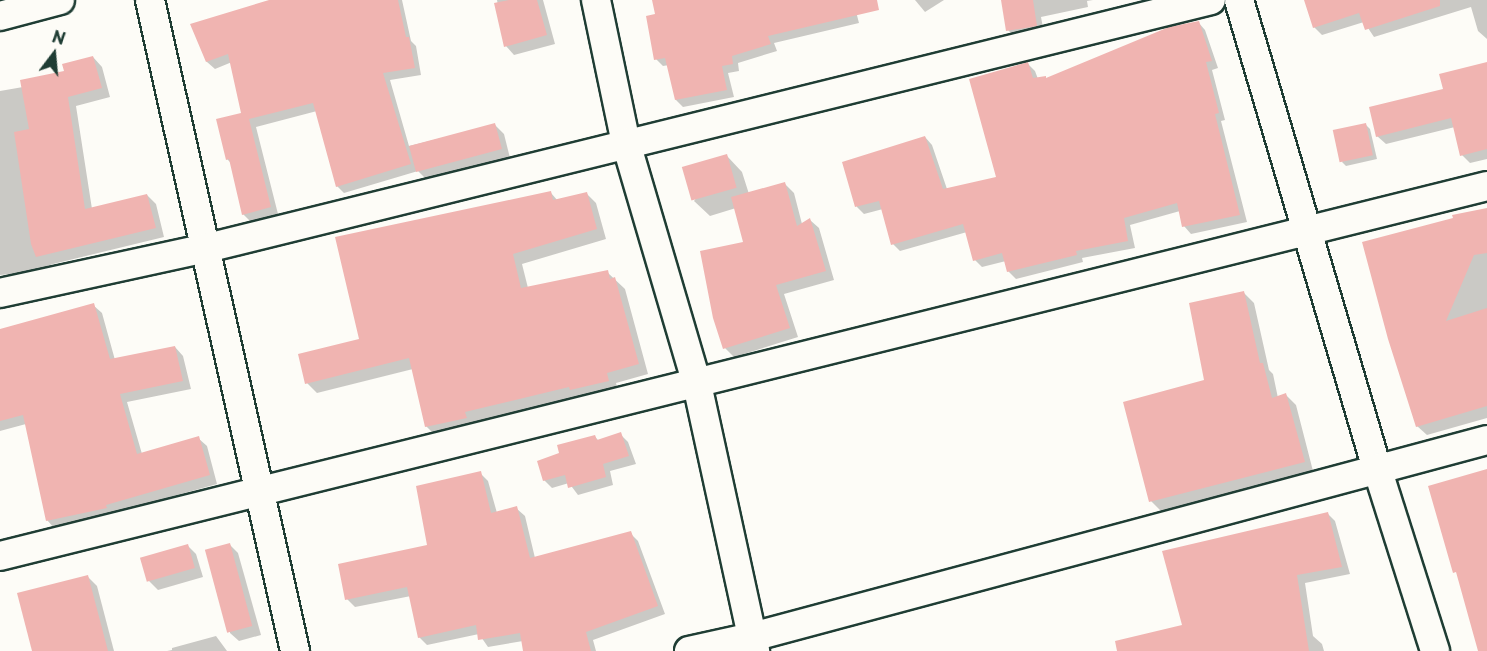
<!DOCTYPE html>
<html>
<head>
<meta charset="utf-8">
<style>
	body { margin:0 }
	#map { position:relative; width:1487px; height:651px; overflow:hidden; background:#fdfcf7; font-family:"Playpen Sans",sans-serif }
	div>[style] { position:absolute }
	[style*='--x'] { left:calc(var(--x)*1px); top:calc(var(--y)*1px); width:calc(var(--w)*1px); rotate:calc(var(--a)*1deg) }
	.shadow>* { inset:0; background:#0003 }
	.building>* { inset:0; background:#f0b4b1; transform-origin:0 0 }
	.roads { filter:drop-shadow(2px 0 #1f3d34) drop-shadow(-2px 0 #1f3d34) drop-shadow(0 2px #1f3d34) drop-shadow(0 -2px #1f3d34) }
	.minor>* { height:28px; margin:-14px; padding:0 14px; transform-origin:14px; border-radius:14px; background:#fdfcf7 }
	span { translate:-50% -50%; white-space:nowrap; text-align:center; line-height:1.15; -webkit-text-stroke:4.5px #fdfcf7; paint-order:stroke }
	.north { position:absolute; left:24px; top:24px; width:60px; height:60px; -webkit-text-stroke:4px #fdfcf7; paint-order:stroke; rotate:16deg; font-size:16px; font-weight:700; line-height:24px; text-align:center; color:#1f3d34 }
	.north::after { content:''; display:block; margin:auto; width:21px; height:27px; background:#1f3d34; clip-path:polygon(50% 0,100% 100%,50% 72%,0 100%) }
</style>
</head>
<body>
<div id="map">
	<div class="shadow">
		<div style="clip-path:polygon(275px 0,402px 0,411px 41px,416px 46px,421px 75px,390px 80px,409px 146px,495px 125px,504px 134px,510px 158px,426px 179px,418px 171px,344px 193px,337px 186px,317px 111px,256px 127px,278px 214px,250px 221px,243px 214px,232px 164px,227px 159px,242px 114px,232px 62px,215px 69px,207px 62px,192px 25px)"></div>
		<div style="clip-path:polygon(497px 0,543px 0,555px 44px,514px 55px,506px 46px)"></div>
		<div style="clip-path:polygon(654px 0,853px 0,859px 23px,774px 43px,777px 51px,738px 63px,739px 71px,728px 73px,734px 97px,683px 107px,676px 100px,669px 65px,663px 66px,656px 59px,657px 15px)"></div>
		<div style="clip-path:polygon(915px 0,944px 0,925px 12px)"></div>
		<div style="clip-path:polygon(1003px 0,1093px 0,1087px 1px,1088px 7px,1041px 17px,1044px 33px,1015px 37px,1008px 30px)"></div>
		<div style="clip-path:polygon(1305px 0,1487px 0,1487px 39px,1478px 31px,1471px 7px,1374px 37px,1364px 22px,1322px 35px,1314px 27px)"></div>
		<div style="clip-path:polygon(1198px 22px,1205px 30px,1218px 68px,1212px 70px,1225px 120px,1221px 121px,1247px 222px,1191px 234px,1184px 226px,1180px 211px,1130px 225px,1135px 248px,1082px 258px,1083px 262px,1016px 279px,1008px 271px,1006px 261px,982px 267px,975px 260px,967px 232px,900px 251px,893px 244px,883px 209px,864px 214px,857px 207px,844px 163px,925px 137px,932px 145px,947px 189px,998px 178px,1028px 64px,1035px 71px,1038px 79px,1047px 79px)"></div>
		<div style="clip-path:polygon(93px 57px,102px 67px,110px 97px,76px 106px,92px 209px,147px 195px,156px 204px,164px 237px,53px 264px,31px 272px,0 275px,0 91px,23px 87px,66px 72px)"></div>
		<div style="clip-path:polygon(1487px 63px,1487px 159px,1470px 163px,1462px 155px,1455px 127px,1386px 144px,1377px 136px)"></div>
		<div style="clip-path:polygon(1366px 125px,1370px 129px,1377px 159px,1346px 166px,1342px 162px)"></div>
		<div style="clip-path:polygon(727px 156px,742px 172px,749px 194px,785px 184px,794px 193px,802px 224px,810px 220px,819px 228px,834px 280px,784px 294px,798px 337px,734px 357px,725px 348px,745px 243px,736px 208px,710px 216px,694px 201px)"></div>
		<div style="clip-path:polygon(551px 193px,558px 201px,586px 193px,596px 203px,606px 239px,522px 264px,528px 288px,607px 272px,625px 289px,648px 374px,616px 383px,618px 391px,581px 399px,579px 397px,500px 415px,475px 422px,476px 428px,436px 436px,426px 426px,413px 369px,317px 393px,307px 383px)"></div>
		<div style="clip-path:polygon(1487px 210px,1487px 418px,1427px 435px,1417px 426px,1389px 339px)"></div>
		<div style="clip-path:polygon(1244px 293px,1254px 303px,1269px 370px,1273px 374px,1278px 398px,1286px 395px,1296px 405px,1313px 471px,1161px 511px,1151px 501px)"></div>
		<div style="clip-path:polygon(93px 305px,102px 313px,115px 360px,175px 347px,183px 356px,191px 389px,127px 402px,142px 454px,198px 438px,207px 446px,217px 484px,55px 529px,47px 520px,26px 424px,0 431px,0 330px)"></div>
		<div style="clip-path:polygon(620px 434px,628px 442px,636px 464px,610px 471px,613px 485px,578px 495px,569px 483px,552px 488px,544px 480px,561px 454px,595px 437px,599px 441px)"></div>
		<div style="clip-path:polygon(480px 473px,488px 481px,497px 513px,516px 508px,525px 516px,535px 558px,630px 533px,638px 541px,665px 614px,593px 640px,596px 651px,525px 651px,523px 641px,488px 647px,479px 634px,427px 645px,419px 637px,411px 596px,355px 607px,347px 599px,429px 546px)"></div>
		<div style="clip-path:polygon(1327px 513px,1335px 521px,1350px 574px,1305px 583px,1313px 636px,1322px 644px,1324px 651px,1137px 651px,1184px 626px)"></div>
		<div style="clip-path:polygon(229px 544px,238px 553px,261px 635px,239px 641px,230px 633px)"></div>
		<div style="clip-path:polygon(187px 545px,196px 554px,203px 577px,158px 590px,149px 581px)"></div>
		<div style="clip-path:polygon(88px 577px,97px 586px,114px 651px,33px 651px)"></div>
		<div style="clip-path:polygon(216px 636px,227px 651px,167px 651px,172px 650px,172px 648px)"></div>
	</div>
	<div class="building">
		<div style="clip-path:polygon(269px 0,398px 0,406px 37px,409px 37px,415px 68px,383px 73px,411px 164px,336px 187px,313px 103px,249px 119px,271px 207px,242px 215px,229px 159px,226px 160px,216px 119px,241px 113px,228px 54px,206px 62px,190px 24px)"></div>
		<div style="clip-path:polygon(509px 0,537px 0,547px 35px,504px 47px,494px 3px)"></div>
		<div style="clip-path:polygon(652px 0,877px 0,879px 10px,768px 36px,771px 44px,732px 56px,733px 64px,722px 66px,727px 90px,675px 100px,665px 58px,654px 60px,646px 16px,655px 14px)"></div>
		<div style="clip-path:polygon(1001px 0,1033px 0,1037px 26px,1006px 31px)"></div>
		<div style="clip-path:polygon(1304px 0,1440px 0,1440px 6px,1365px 30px,1359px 13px,1313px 28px)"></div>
		<div style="clip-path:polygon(1199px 21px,1212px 61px,1206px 62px,1219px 113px,1215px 114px,1240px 215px,1182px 227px,1177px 203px,1124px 218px,1128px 241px,1076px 251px,1077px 255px,1007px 272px,1002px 253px,973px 261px,963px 224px,891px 245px,879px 201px,855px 207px,842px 162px,925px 136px,943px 189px,996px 177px,969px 79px,1028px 62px,1033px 78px,1046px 76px,1046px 78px,1169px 27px)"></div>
		<div style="clip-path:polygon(93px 56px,102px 88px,68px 97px,85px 209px,147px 194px,156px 228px,36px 257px,31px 244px,14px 132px,29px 129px,20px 80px,64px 71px,62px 64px)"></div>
		<div style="clip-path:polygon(1487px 62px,1487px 149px,1460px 156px,1451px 118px,1376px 137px,1369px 107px,1443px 89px,1439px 74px)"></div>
		<div style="left:495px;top:123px;width:27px;height:89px;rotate:75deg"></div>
		<div style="left:1366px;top:123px;width:33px;height:34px;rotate:78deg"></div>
		<div style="left:727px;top:154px;width:35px;height:47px;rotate:74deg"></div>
		<div style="clip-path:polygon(785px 182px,797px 226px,810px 218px,826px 271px,776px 285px,790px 328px,723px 349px,713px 318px,700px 251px,743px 242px,731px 197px)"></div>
		<div style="clip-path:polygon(551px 191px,553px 200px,587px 192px,597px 229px,513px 254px,521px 288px,608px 270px,610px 279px,615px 277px,639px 364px,607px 373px,609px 381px,570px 390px,569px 387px,490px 406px,465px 412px,467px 418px,425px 427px,409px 358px,305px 384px,298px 354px,359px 339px,335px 237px)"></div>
		<div style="clip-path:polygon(1487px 208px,1487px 253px,1474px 255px,1446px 321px,1487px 308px,1487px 406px,1416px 427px,1388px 339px,1362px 242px,1453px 218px,1452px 215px)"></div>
		<div style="clip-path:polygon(1244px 291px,1260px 363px,1263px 363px,1272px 398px,1286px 393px,1305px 462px,1149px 502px,1123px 402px,1204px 380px,1189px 303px)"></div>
		<div style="clip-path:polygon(94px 303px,110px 359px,175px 346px,183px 381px,120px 394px,137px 454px,199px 436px,210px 475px,106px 505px,107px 508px,46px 521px,23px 415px,0 421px,0 329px)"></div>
		<div style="clip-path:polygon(621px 432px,629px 456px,603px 464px,606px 477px,568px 488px,565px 475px,543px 481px,537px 461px,559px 453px,557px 445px,595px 435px,597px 440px)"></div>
		<div style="clip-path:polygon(1487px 469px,1487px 651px,1478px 651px,1456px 572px,1453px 573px,1428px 486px)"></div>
		<div style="clip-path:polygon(481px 471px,491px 513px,517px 506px,530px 558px,631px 531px,658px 606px,586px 632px,591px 651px,523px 651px,520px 633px,478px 640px,476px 625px,418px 638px,407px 587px,345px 600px,338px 564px,427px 545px,416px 486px)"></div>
		<div style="clip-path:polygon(1328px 512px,1342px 567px,1297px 575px,1309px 651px,1117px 651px,1115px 641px,1182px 625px,1162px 551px)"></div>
		<div style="left:230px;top:543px;width:86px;height:26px;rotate:75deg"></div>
		<div style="left:188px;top:544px;width:25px;height:50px;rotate:74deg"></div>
		<div style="clip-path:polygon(88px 575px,108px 651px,32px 651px,17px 593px)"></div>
	</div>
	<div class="roads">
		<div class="minor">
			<div style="--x:150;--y:0;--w:667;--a:77.44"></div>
			<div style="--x:596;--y:0;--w:146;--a:78.2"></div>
			<div style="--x:626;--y:143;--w:251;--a:73.6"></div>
			<div style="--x:697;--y:384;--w:273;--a:77.7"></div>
			<div style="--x:1239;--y:0;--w:488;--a:73.6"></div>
			<div style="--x:1377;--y:468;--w:192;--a:72.4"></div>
			<div style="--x:0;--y:16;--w:62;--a:-14.9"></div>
			<div style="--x:0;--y:293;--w:212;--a:-12.3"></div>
			<div style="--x:207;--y:248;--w:1034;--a:-13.87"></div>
			<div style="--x:0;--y:556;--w:1532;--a:-13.97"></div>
			<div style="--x:689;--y:651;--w:65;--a:-12.5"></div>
			<div style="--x:752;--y:637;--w:761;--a:-15"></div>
		</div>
	</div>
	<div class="north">N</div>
</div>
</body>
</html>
